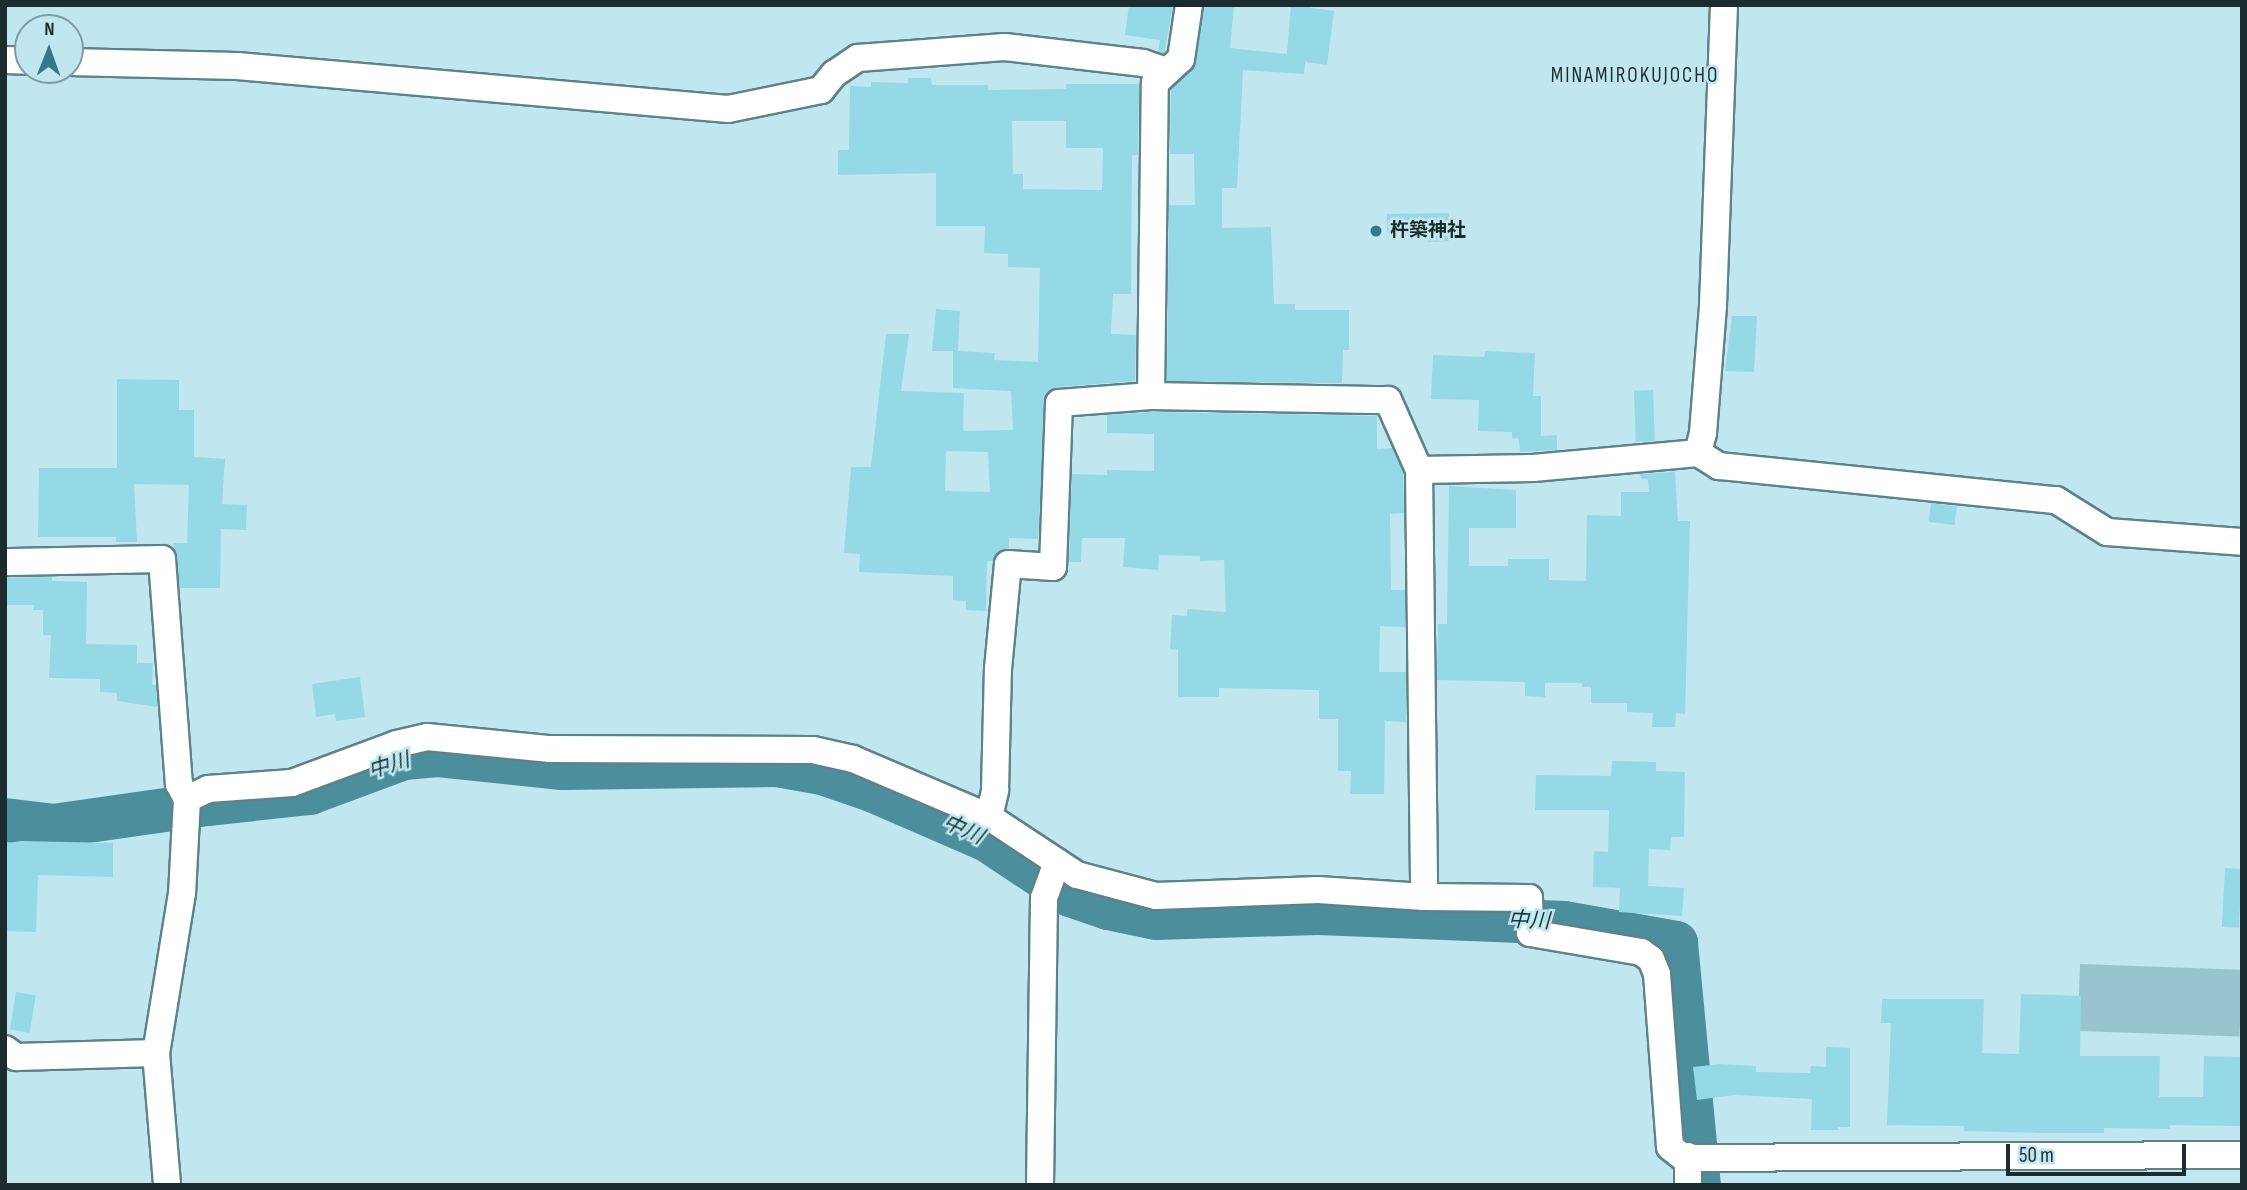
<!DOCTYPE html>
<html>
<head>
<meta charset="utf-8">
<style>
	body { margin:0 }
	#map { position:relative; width:2247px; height:1190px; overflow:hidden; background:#c0e7ef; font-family:"Sofia Sans Condensed","Noto Sans JP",sans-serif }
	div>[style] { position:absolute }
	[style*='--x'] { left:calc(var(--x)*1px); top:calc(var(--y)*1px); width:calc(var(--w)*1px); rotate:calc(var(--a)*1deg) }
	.green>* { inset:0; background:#9ac4cd; transform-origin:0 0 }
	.river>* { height:44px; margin:-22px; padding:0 22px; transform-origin:22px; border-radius:22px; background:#4c8e9c }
	.building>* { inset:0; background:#95d8e6; transform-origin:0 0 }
	.roads { filter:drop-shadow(2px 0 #5e828a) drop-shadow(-2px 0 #5e828a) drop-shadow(0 2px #5e828a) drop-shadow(0 -2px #5e828a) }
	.street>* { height:26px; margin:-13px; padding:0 13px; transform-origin:13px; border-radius:13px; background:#fff }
	.dots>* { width:19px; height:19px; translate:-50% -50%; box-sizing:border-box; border:4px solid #c0e7ef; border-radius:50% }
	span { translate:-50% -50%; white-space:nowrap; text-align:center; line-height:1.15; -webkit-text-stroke:5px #c0e7ef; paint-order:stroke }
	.poi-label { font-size:19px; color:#1c2b2e; font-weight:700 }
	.left { translate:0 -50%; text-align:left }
	.neighbourhood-label { font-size:21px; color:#1c2b2e; letter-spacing:2px }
	.water-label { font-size:21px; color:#15363c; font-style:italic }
	.frame { position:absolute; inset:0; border:7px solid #1c2b2e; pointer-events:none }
	.north { position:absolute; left:14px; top:14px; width:70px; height:70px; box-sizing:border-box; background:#c0e7ef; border:2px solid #7e9ca2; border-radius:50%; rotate:1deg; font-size:19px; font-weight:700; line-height:28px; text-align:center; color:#1c2b2e }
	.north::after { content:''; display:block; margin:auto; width:24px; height:32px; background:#347986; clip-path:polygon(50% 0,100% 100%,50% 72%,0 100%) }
	.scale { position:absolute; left:2006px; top:1144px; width:180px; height:32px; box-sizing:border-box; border:4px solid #1c2b2e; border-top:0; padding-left:9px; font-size:21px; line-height:24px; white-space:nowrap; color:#1c2b2e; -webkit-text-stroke:5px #c0e7ef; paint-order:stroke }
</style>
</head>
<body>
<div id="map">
	<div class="green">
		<div style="left:2080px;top:964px;width:162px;height:67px;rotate:2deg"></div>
	</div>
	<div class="river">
		<div style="--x:5;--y:820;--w:48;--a:7.1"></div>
		<div style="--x:53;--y:826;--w:156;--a:-8.1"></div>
		<div style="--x:207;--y:804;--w:104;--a:-6.1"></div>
		<div style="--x:310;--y:793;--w:100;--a:-20.4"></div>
		<div style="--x:404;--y:758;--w:34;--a:-5"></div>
		<div style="--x:438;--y:755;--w:125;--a:6"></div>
		<div style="--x:562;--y:768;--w:215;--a:-0.8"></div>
		<div style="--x:777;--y:765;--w:46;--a:10.1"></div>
		<div style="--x:822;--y:773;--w:53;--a:18.8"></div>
		<div style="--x:872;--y:790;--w:125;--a:23.5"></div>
		<div style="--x:987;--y:840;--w:100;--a:33.5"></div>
		<div style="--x:1070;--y:895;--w:40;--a:18.9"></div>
		<div style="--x:1108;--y:908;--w:49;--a:11.8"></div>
		<div style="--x:1156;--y:918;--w:162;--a:-1.8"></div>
		<div style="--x:1318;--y:913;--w:246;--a:2.3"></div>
		<div style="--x:1564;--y:923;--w:114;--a:10.1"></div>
		<div style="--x:1676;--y:943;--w:243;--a:84.6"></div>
	</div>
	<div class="building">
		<div style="clip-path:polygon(1129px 5px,1173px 5px,1164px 54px,1158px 52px,1160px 40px,1125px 35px)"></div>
		<div style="clip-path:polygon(1204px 5px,1234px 5px,1230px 48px,1287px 54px,1291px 5px,1311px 5px,1311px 8px,1334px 11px,1327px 65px,1305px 62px,1304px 74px,1243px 70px,1237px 188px,1222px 188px,1222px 228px,1271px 227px,1274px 304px,1295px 304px,1295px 310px,1349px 310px,1349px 350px,1343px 350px,1342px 383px,1167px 381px,1169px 205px,1195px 205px,1194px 154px,1170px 154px,1171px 90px,1196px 62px)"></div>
		<div style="clip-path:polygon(evenodd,908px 78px,931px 78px,932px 85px,988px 85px,988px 90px,1066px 89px,1066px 84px,1139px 84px,1138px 155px,1132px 155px,1131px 294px,1113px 294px,1111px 334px,1136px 335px,1135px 381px,1058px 387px,1046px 395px,1038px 539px,1009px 538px,1009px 548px,1001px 550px,993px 561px,987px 561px,986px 611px,966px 610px,966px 601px,953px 600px,953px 576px,859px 572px,860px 554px,844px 553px,851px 467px,871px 467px,886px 334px,909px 334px,901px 391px,964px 393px,963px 431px,1013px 430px,1011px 391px,953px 388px,953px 351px,932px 351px,936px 309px,960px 311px,958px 351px,995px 353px,994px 360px,1038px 362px,1040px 268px,1008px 267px,1008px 254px,984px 253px,985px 226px,936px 226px,936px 173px,838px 175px,838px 150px,849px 150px,850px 86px,871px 87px,871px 82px,908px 83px,908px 78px,1012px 121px,1066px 121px,1066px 148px,1103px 148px,1102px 190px,1023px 189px,1023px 174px,1013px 174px,1012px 121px,908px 78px,946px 451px,988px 452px,990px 492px,945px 491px,946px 451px)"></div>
		<div style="clip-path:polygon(1449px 213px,1449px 241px,1428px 242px,1427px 233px,1387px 233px,1387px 214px)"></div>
		<div style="clip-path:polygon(1732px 316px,1757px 316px,1754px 372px,1725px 371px)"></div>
		<div style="clip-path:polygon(1485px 351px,1535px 353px,1533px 396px,1541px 396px,1541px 436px,1557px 435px,1557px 450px,1520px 452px,1519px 439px,1512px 438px,1512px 432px,1478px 431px,1479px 400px,1431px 399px,1433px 355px,1484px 357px)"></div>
		<div style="clip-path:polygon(117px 379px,179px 380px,179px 410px,194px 410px,194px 457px,225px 459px,222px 504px,247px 505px,246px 530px,221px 529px,220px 588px,180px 588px,173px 543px,187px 543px,189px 485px,134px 484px,137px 542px,116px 542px,116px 537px,38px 537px,39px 468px,117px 468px)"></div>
		<div style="left:1653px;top:390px;width:51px;height:19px;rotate:88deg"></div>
		<div style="clip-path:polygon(1151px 412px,1377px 416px,1377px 449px,1392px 448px,1403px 473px,1404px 513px,1390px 514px,1391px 590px,1405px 590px,1405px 627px,1380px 626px,1379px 672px,1406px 672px,1406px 722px,1385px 721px,1384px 794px,1350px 794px,1351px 771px,1338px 771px,1338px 719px,1319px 719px,1319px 690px,1219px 688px,1219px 697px,1178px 697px,1178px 650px,1170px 649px,1172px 615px,1187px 616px,1187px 609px,1226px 612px,1224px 560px,1200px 561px,1200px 556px,1159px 555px,1158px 570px,1123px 567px,1125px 538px,1082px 538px,1081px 562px,1069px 562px,1072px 474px,1107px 475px,1107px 470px,1154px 471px,1154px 434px,1107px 433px,1107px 415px)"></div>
		<div style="clip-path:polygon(1675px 472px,1678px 521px,1690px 521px,1685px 714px,1676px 713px,1675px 727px,1652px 727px,1653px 713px,1627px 712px,1627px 703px,1591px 703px,1591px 687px,1582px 687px,1582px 683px,1545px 683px,1545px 697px,1525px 696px,1525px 682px,1437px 680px,1438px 624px,1447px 624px,1449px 486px,1516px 490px,1516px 528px,1469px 528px,1469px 566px,1508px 566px,1508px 559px,1549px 559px,1549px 580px,1586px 581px,1587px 515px,1621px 516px,1621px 492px,1649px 492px,1648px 479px,1641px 479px,1640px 474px)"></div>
		<div style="left:1931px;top:503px;width:26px;height:19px;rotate:7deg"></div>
		<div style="clip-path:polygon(52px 577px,52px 581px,87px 582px,86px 644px,137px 645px,137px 663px,153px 663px,152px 685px,156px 685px,157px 707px,117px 701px,117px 693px,100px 692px,100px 679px,49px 678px,51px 635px,43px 635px,43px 610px,33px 610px,34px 605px,5px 605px,5px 578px)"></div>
		<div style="clip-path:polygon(360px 677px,365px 717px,336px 721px,335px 714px,316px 717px,312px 684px)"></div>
		<div style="clip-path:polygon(1612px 761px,1656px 762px,1656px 771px,1685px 772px,1684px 837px,1671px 837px,1670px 850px,1649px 849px,1648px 886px,1684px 888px,1682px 916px,1619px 912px,1620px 888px,1593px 887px,1594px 851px,1608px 852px,1609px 810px,1535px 810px,1536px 775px,1611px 776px)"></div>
		<div style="clip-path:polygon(21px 841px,113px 843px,113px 877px,38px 875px,36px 932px,5px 931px,7px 843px)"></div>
		<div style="left:2225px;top:868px;width:17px;height:59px;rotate:3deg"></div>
		<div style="left:16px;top:992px;width:20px;height:38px;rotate:9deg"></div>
		<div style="clip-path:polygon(2021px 994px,2081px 996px,2080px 1056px,2160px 1056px,2159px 1097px,2203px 1097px,2204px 1056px,2242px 1057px,2242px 1126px,2170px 1125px,2170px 1129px,2104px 1128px,2104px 1133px,2039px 1133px,1964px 1131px,1964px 1126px,1887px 1125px,1891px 1023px,1881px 1023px,1882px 999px,1984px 999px,1982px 1053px,2019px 1054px)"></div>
		<div style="clip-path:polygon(1826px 1047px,1850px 1048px,1850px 1127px,1838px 1127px,1838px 1130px,1811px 1130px,1812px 1099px,1735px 1095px,1697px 1100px,1693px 1067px,1720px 1064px,1756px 1066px,1756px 1072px,1810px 1073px,1811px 1066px,1826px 1067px)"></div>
	</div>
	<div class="roads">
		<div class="street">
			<div style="--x:5;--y:60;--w:23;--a:2"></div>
			<div style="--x:70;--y:62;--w:167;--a:1.4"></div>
			<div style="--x:237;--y:66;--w:493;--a:5"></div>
			<div style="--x:728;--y:109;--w:95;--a:-11.5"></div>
			<div style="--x:821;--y:90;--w:21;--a:-51"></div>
			<div style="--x:834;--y:74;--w:29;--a:-34"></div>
			<div style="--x:858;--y:58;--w:147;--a:-4.3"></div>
			<div style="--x:1005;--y:47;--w:139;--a:6.6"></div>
			<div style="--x:1143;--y:63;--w:24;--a:19"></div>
			<div style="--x:1151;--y:396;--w:313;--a:-89.3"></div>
			<div style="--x:1155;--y:83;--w:35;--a:-43"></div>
			<div style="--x:1181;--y:59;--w:55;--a:-81.6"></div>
			<div style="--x:1698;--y:453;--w:21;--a:-76"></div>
			<div style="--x:1703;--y:433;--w:128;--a:-85.5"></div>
			<div style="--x:1713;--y:305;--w:300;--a:-87.9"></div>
			<div style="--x:1419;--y:470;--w:114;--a:-1"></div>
			<div style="--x:1533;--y:468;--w:166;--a:-5.2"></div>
			<div style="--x:1698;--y:453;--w:25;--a:32"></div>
			<div style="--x:1719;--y:466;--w:339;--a:5.8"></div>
			<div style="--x:2056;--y:500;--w:60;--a:32.1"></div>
			<div style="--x:2107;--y:532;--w:135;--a:4.2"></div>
			<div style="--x:5;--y:562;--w:157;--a:-1.1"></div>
			<div style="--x:162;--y:559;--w:226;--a:85.7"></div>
			<div style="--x:179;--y:784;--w:17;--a:62"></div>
			<div style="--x:187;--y:799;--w:94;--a:93"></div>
			<div style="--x:182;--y:893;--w:162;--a:99.2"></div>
			<div style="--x:156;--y:1053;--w:132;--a:85.2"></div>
			<div style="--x:187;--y:799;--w:23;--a:-25"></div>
			<div style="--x:208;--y:789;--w:84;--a:-4.1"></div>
			<div style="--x:292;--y:783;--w:112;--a:-20.4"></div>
			<div style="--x:397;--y:744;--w:31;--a:-13"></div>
			<div style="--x:427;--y:737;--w:124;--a:5.6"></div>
			<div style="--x:550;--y:749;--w:263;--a:0.2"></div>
			<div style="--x:813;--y:750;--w:41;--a:12.7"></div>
			<div style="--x:853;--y:759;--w:148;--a:23.1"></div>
			<div style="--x:989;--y:817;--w:105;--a:33.4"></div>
			<div style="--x:1077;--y:875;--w:82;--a:14.9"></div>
			<div style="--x:1156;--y:896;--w:162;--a:-2.1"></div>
			<div style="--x:1318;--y:890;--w:106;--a:3.8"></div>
			<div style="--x:1424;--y:897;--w:105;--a:0.5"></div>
			<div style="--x:1529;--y:898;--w:35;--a:88"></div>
			<div style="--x:1530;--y:933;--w:113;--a:9.7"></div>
			<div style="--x:1641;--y:952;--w:12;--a:35"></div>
			<div style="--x:1651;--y:959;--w:16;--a:68"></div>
			<div style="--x:1657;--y:974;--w:173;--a:85.7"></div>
			<div style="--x:1670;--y:1147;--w:18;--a:38"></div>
			<div style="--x:1684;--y:1158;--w:558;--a:-0.31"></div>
			<div style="--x:989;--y:817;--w:28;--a:-77"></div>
			<div style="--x:995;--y:790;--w:121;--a:-88.6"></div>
			<div style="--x:998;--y:669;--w:105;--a:-84.6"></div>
			<div style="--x:1008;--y:564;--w:45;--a:3.8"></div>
			<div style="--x:1053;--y:567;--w:164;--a:-87.9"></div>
			<div style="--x:1059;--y:403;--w:92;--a:-4.4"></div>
			<div style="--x:1151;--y:396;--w:237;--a:1"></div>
			<div style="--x:1388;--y:400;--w:77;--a:66.1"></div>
			<div style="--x:1419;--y:470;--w:427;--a:89.3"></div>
			<div style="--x:5;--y:1049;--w:14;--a:36"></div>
			<div style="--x:16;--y:1057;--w:140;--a:-1.6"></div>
			<div style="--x:1040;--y:1185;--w:287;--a:-89.2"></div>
			<div style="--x:1044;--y:898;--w:38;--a:-70"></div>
			<div style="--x:1688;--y:1185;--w:29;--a:-90"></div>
		</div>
	</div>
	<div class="dots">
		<div style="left:1376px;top:231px;background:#347986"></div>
	</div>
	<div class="poi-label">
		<span class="left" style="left:1390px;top:231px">杵築神社</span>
	</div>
	<div class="neighbourhood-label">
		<span style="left:1635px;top:76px">MINAMIROKUJOCHO</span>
	</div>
	<div class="water-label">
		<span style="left:389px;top:766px;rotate:-17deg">中川</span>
		<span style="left:963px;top:830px;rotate:24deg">中川</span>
		<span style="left:1529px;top:921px;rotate:2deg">中川</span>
	</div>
	<div class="frame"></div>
	<div class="north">N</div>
	<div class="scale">50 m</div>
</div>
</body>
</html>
